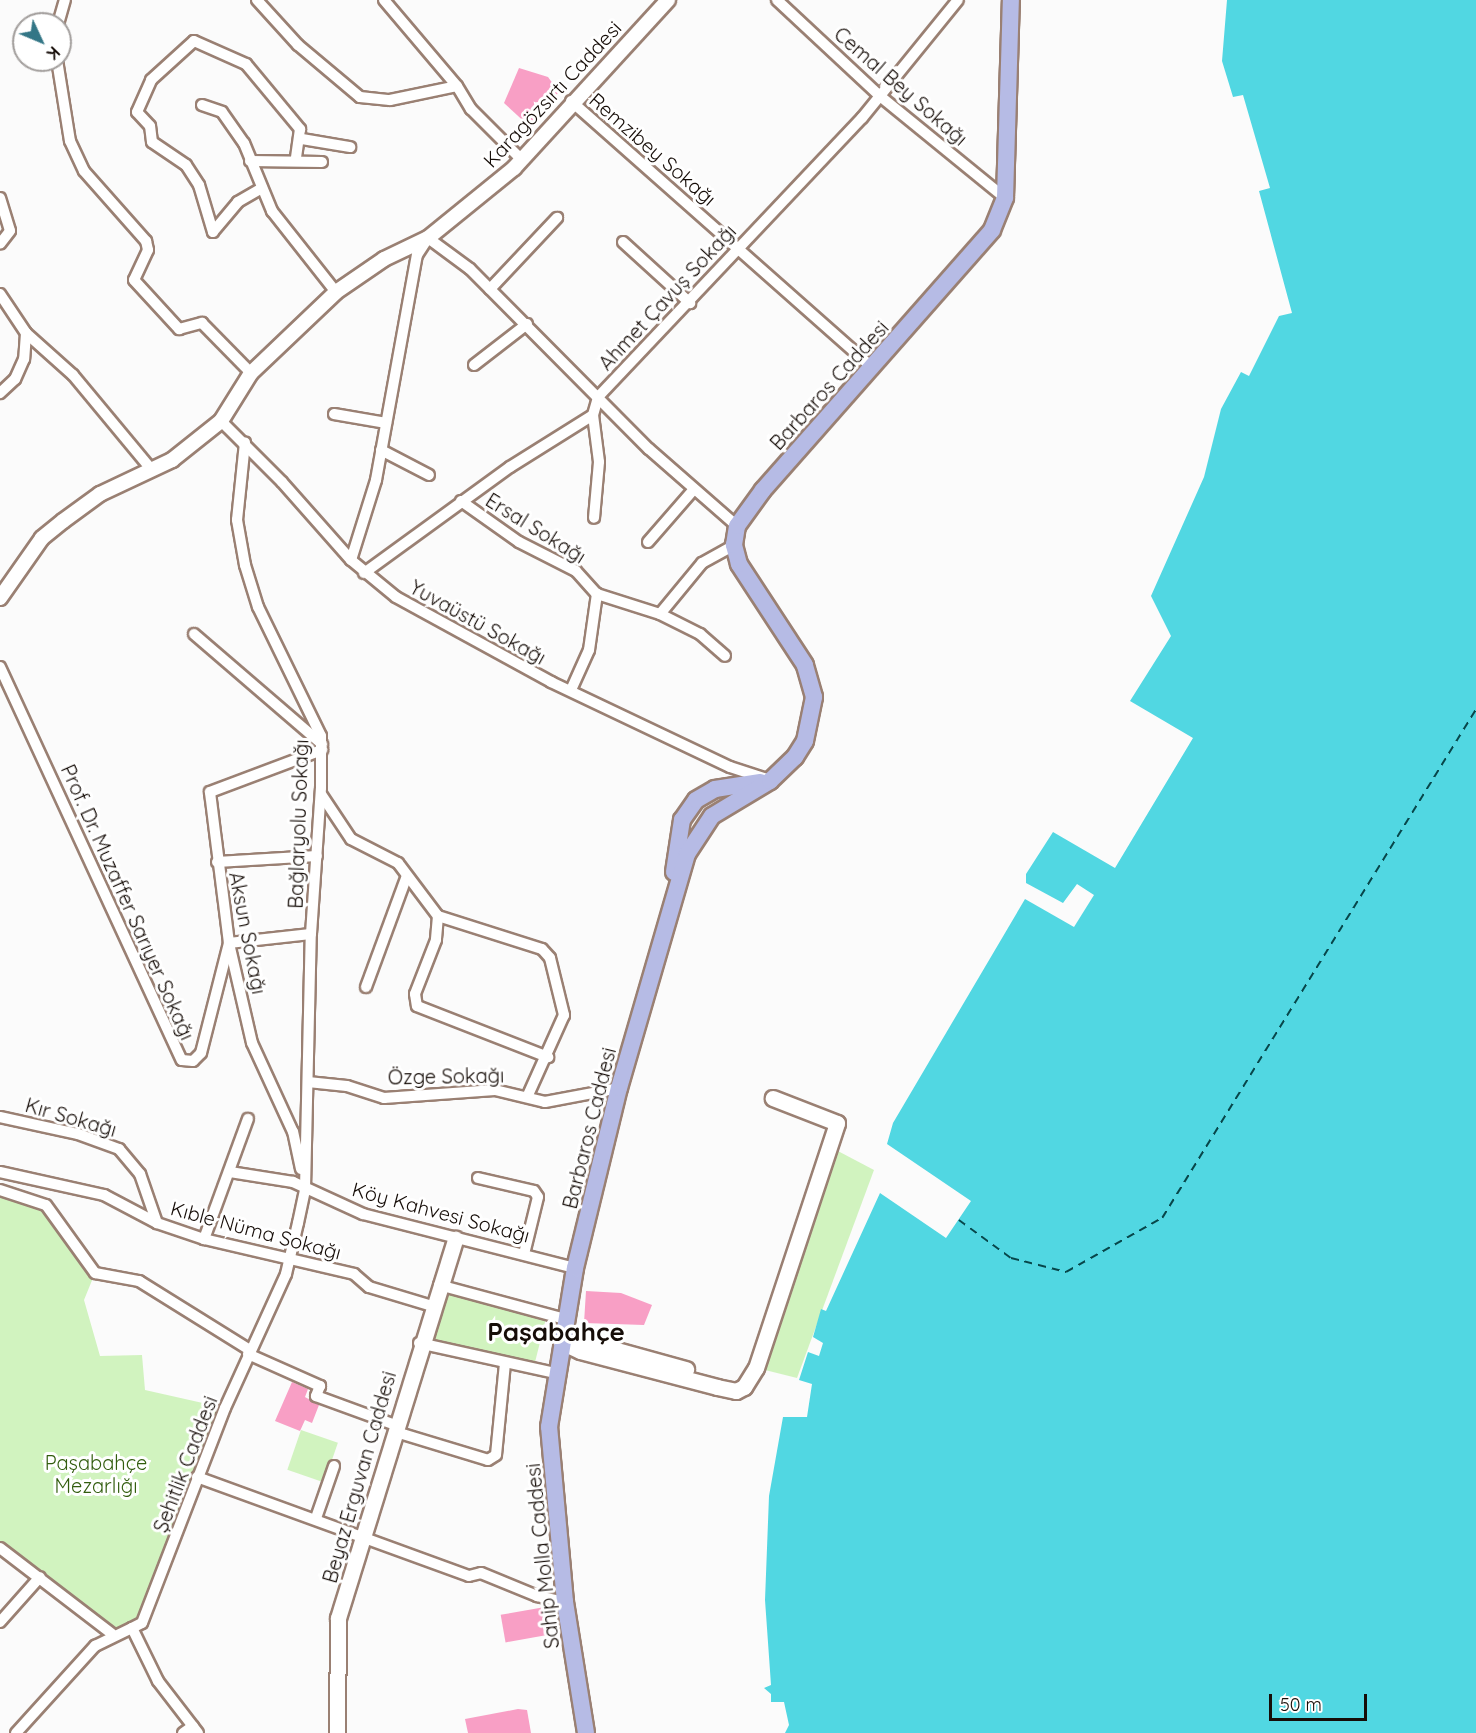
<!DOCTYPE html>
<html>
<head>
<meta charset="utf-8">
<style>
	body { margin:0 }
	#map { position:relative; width:1476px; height:1733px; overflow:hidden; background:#fbfbfb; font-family:Quicksand,sans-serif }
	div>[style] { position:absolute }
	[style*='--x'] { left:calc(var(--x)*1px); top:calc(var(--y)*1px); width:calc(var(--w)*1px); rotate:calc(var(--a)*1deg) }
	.green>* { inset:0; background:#d1f3bf; transform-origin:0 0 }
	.water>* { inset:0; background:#51d7e2 }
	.ferry>* { height:1.5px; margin-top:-0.75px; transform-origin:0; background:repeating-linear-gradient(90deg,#07464a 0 8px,transparent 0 14px) }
	.building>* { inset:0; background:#f89fc5; transform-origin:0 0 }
	.roads { filter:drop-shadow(2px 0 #9a8073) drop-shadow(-2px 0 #9a8073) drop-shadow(0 2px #9a8073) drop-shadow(0 -2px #9a8073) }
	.minor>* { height:10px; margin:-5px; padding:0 5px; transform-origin:5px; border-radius:5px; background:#fff }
	.tertiary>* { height:14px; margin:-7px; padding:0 7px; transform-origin:7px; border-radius:7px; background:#fff }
	.secondary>* { height:15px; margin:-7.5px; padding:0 7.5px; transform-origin:7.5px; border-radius:7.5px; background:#fff }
	.primary>* { height:16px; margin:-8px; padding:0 8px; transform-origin:8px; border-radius:8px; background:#b6bbe5 }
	span { translate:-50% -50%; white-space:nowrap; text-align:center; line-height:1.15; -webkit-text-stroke:6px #fff; paint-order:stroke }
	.street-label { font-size:20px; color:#160d08 }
	.park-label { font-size:20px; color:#325d0e }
	.district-label { font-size:26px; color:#160d08; font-weight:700 }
	.north { position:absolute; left:12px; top:12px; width:60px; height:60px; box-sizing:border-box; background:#fff; border:2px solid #a29e9c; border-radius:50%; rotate:134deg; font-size:16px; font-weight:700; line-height:24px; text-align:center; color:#160d08 }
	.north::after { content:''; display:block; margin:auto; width:21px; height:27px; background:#337686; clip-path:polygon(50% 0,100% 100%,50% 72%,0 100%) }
	.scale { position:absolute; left:1269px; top:1694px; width:98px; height:27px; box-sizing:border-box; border:3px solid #160d08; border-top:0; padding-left:8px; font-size:18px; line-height:21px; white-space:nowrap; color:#160d08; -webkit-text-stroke:4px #fff; paint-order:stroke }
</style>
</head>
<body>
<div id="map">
	<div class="green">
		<div style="clip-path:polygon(836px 1150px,874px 1170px,797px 1378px,761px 1369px)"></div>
		<div style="clip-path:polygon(0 1186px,42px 1208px,95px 1273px,84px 1300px,100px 1356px,142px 1355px,145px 1390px,225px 1408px,142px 1623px,112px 1634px,0 1543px)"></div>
		<div style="left:443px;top:1293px;width:106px;height:48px;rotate:14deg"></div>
		<div style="left:301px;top:1430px;width:39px;height:42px;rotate:19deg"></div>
	</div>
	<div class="water">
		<div style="clip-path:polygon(1227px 0,1476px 0,1476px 1733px,785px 1733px,789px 1725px,784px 1702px,771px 1702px,771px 1694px,764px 1688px,771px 1685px,765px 1600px,769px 1496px,783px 1417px,807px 1417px,812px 1384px,799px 1380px,808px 1352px,819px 1356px,823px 1343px,813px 1337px,821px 1309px,826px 1311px,880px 1193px,946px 1238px,971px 1201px,887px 1144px,893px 1123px,1025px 899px,1074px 927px,1094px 895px,1077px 884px,1063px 903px,1026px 883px,1026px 874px,1053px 832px,1115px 868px,1193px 738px,1130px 701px,1171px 636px,1151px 596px,1204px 477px,1221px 409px,1241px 372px,1249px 376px,1279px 316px,1292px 313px,1259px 191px,1270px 188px,1243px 95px,1233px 97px,1222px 61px)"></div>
	</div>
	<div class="ferry">
		<div style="--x:959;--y:1220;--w:64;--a:36.2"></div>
		<div style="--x:1011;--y:1258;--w:57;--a:14.3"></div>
		<div style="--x:1066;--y:1272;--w:110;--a:-29.4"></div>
		<div style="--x:1162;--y:1218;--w:598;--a:-58.33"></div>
	</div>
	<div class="building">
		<div style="clip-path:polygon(519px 68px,548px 77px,559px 92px,530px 127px,504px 103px)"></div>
		<div style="clip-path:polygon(586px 1291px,621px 1293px,652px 1305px,644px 1325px,584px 1323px)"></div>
		<div style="clip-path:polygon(292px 1382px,308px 1389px,305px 1397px,319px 1405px,312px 1423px,305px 1420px,300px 1431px,275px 1421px)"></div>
		<div style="left:545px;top:1607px;width:28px;height:45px;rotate:80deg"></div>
		<div style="clip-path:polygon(518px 1709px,527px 1710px,531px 1733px,468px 1733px,465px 1719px)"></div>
	</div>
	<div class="roads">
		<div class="minor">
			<div style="--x:257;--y:0;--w:61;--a:47.7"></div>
			<div style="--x:298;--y:45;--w:81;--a:40"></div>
			<div style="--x:360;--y:97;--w:30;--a:6"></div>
			<div style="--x:390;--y:100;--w:68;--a:-11.8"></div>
			<div style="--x:384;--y:0;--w:113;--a:49.7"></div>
			<div style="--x:457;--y:86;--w:27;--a:59"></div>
			<div style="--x:471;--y:109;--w:72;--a:45"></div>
			<div style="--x:777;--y:0;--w:141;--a:43"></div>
			<div style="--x:880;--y:96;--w:161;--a:39.2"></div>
			<div style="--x:58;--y:24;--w:25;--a:-74"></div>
			<div style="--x:57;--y:60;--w:82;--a:80.9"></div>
			<div style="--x:70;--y:141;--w:33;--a:65"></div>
			<div style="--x:84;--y:171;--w:94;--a:48.5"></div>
			<div style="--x:146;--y:241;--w:9;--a:77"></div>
			<div style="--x:148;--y:250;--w:33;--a:115"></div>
			<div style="--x:134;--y:280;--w:67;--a:47.4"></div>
			<div style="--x:179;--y:329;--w:24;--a:-15"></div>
			<div style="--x:202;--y:323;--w:70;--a:45.6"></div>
			<div style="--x:571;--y:101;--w:403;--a:41.5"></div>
			<div style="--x:202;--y:105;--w:21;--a:19"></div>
			<div style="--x:222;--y:112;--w:38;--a:55"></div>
			<div style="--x:244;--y:143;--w:74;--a:67.6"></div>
			<div style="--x:272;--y:211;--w:103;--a:51.7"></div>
			<div style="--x:302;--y:139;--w:49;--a:9.5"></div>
			<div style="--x:250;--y:161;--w:72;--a:0.8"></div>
			<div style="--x:262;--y:188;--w:28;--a:150"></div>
			<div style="--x:238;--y:202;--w:39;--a:130"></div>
			<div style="--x:213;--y:232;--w:49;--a:-106.6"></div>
			<div style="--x:199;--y:185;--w:24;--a:-123"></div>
			<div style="--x:186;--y:165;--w:41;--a:-145.9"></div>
			<div style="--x:152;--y:142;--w:16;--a:-97"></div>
			<div style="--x:150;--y:126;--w:19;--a:-133"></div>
			<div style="--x:137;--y:112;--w:35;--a:-66"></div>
			<div style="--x:151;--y:80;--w:58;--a:-42.2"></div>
			<div style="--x:194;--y:41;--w:57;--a:23.9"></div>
			<div style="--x:246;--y:64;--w:85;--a:50.3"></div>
			<div style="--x:300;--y:129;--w:30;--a:98"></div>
			<div style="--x:0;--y:198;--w:34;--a:73"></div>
			<div style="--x:10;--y:231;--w:16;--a:128"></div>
			<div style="--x:623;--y:242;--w:91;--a:42.3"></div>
			<div style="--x:490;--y:289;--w:98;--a:-46.7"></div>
			<div style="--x:0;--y:294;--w:47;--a:56.3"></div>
			<div style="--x:26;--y:333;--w:26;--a:94"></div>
			<div style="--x:24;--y:359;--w:22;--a:114"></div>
			<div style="--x:15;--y:379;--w:21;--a:137"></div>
			<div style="--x:26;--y:333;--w:63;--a:41.8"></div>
			<div style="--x:73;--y:375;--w:124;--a:50.3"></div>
			<div style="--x:474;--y:365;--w:67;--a:-37.7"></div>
			<div style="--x:334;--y:414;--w:53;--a:9.8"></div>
			<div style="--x:593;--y:415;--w:47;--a:82.7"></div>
			<div style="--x:599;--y:462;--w:56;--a:95.1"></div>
			<div style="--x:221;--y:421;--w:86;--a:45"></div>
			<div style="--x:282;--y:482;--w:104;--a:48.5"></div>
			<div style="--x:351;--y:560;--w:58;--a:39.4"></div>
			<div style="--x:396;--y:597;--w:177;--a:28.7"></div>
			<div style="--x:551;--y:682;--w:198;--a:25.4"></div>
			<div style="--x:730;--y:767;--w:38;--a:18"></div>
			<div style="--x:381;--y:450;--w:54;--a:27.5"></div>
			<div style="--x:461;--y:501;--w:71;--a:35.3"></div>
			<div style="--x:519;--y:542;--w:64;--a:27"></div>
			<div style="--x:576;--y:571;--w:31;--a:48"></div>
			<div style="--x:597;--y:594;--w:66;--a:17.6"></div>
			<div style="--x:660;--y:614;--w:66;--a:-50.5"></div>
			<div style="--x:702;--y:563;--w:37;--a:-29"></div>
			<div style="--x:648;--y:542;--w:70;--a:-49"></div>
			<div style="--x:351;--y:560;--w:84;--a:-72.6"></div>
			<div style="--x:376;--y:480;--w:229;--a:-79.7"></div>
			<div style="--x:417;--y:255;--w:20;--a:-57"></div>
			<div style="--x:428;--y:238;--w:52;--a:36.4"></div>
			<div style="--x:470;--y:269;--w:254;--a:45.2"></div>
			<div style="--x:649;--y:449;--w:117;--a:41.2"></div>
			<div style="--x:364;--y:573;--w:180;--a:-36"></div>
			<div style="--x:510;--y:467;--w:98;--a:-32.1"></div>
			<div style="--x:593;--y:415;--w:19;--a:-74"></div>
			<div style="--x:598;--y:397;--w:384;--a:-46.6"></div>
			<div style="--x:862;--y:118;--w:152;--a:-50.9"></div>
			<div style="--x:660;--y:614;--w:45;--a:26.6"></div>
			<div style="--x:700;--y:634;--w:33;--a:41"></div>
			<div style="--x:194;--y:634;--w:169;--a:40.7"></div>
			<div style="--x:0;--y:667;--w:433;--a:65.2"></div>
			<div style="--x:182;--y:1060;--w:11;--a:5"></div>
			<div style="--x:193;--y:1061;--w:11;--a:-45"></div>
			<div style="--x:201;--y:1053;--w:114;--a:-75.7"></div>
			<div style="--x:571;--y:690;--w:44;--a:-65.8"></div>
			<div style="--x:589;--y:650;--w:57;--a:-81.9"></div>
			<div style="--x:321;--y:794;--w:54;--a:56.3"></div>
			<div style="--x:351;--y:839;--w:53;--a:27.1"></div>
			<div style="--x:398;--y:863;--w:66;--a:53"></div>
			<div style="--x:438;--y:916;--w:109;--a:17.6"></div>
			<div style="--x:542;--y:949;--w:12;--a:48"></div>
			<div style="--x:550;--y:958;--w:59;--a:76.2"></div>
			<div style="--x:564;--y:1015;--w:88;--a:114.2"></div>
			<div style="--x:217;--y:862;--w:100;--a:-3.4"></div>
			<div style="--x:438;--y:916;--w:24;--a:95"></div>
			<div style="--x:436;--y:940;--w:58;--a:111.3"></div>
			<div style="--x:415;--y:994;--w:12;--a:81"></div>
			<div style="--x:417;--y:1006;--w:141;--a:21.3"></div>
			<div style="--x:229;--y:943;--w:82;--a:-6.3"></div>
			<div style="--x:366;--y:987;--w:116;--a:-69.8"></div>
			<div style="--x:308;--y:1082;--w:39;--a:6"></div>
			<div style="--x:347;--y:1086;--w:39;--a:18"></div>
			<div style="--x:384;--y:1098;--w:111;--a:-4.1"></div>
			<div style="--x:495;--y:1090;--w:51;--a:13.5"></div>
			<div style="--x:545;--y:1102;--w:75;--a:-10.7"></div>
			<div style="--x:0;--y:1117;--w:80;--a:12.3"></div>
			<div style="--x:78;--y:1134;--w:44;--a:20.1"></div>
			<div style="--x:119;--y:1149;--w:33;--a:50"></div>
			<div style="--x:140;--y:1174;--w:52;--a:70.9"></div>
			<div style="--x:301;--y:1169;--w:38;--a:-102"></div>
			<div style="--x:293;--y:1132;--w:98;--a:-114.7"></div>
			<div style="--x:252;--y:1043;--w:103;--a:-103"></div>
			<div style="--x:229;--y:943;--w:152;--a:-97.2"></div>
			<div style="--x:210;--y:792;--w:120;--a:-20.6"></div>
			<div style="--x:0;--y:1172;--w:107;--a:12.5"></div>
			<div style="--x:104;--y:1195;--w:60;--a:27.8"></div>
			<div style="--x:157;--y:1223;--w:50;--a:18.8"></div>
			<div style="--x:204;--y:1239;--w:154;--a:13.1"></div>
			<div style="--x:354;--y:1274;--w:20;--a:41"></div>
			<div style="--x:369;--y:1287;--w:66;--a:16.8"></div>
			<div style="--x:230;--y:1172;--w:64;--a:9"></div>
			<div style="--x:293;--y:1182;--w:77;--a:24.6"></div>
			<div style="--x:363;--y:1214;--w:219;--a:14.3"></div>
			<div style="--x:478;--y:1178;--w:57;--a:13.1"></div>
			<div style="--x:534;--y:1191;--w:7;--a:56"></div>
			<div style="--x:538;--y:1197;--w:59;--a:103.8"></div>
			<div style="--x:0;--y:1190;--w:48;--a:18.1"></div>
			<div style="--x:46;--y:1205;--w:84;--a:54.2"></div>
			<div style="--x:95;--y:1273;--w:45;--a:10.3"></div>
			<div style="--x:139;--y:1281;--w:131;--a:31.9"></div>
			<div style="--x:204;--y:1239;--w:128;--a:-69.9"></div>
			<div style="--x:439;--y:1285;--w:131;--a:15.1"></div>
			<div style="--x:419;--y:1343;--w:140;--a:12.4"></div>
			<div style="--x:248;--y:1354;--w:79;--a:24"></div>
			<div style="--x:320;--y:1386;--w:11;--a:112"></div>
			<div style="--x:316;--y:1396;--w:87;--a:20.1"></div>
			<div style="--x:396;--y:1432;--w:96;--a:16.9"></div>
			<div style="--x:488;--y:1460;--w:9;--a:-32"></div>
			<div style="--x:496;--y:1455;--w:91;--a:-84.4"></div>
			<div style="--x:197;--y:1477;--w:289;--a:20"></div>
			<div style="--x:469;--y:1576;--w:12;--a:-14"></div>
			<div style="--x:481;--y:1573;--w:61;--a:22.3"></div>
			<div style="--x:537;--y:1596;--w:29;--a:12"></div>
			<div style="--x:316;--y:1518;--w:55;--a:-70.9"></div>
			<div style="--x:0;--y:1548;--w:141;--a:37.5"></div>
			<div style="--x:0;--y:1622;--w:60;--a:-48.4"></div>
			<div style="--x:16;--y:1733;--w:118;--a:-47.8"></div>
			<div style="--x:95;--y:1646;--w:41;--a:-25.9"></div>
			<div style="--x:183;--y:1733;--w:12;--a:-35"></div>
			<div style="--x:198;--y:1733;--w:66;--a:-127.6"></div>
			<div style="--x:158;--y:1681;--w:59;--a:-116.1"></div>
			<div style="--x:132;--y:1628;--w:11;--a:-27"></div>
			<div style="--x:142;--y:1623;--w:230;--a:-68.9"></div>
			<div style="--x:225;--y:1408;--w:147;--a:-65.5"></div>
			<div style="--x:286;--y:1274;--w:52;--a:-76.8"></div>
			<div style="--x:298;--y:1223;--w:35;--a:-78"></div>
			<div style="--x:305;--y:1189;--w:255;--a:-88.7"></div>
			<div style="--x:311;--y:934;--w:146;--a:-86.1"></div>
			<div style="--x:321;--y:788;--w:52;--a:-90"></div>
			<div style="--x:321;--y:736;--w:144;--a:-116"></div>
			<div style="--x:258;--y:607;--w:44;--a:-107.2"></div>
			<div style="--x:245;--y:565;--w:46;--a:-100.1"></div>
			<div style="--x:237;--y:520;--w:78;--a:-84.1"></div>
		</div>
		<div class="tertiary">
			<div style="--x:0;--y:598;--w:73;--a:-55"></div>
			<div style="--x:42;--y:538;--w:27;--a:-39"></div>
			<div style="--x:63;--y:521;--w:46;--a:-36.1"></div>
			<div style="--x:100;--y:494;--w:80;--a:-25.3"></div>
			<div style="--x:172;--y:460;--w:63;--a:-38.5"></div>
			<div style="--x:221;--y:421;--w:57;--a:-58"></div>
			<div style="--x:251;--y:373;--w:117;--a:-43.6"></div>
			<div style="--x:336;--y:292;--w:58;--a:-34.5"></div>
			<div style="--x:384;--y:259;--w:49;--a:-25.5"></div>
			<div style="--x:428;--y:238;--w:111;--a:-39.1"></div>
			<div style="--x:514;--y:168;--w:228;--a:-47.5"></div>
		</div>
		<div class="secondary">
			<div style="--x:561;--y:1342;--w:21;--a:25"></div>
			<div style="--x:580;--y:1351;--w:142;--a:14.7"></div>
			<div style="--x:717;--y:1387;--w:19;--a:12"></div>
			<div style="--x:736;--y:1391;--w:9;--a:-27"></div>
			<div style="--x:744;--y:1387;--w:22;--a:-58"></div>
			<div style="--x:756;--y:1368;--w:258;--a:-71.7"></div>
			<div style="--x:837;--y:1123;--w:69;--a:-158.7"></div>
			<div style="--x:564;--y:1342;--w:20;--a:-3"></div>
			<div style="--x:584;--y:1341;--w:106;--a:15.4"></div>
			<div style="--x:337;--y:1733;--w:115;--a:-89.5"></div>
			<div style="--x:338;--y:1618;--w:397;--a:-72.8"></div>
		</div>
		<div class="primary">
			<div style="--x:674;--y:872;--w:53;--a:-81.3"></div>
			<div style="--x:682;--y:820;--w:24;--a:-55"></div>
			<div style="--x:696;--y:800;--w:22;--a:-30"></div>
			<div style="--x:715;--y:789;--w:46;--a:-8.8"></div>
			<div style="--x:586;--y:1733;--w:133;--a:-99.1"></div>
			<div style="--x:565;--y:1602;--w:176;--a:-95.2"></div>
			<div style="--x:549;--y:1427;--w:161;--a:-80.7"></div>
			<div style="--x:575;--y:1268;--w:185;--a:-76.3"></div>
			<div style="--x:619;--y:1088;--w:244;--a:-73.8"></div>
			<div style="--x:687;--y:854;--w:45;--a:-56.7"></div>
			<div style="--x:712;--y:816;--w:68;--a:-31.1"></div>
			<div style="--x:770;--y:781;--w:35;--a:-44"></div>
			<div style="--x:795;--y:757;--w:19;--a:-58"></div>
			<div style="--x:805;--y:741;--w:45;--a:-78.4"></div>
			<div style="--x:814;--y:697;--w:33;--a:-106"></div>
			<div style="--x:805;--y:665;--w:121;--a:-123.2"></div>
			<div style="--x:739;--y:564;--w:20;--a:-105"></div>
			<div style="--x:734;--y:545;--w:19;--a:-81"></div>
			<div style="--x:737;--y:526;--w:44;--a:-54.2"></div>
			<div style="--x:763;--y:490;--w:346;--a:-48.6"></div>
			<div style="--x:992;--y:230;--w:35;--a:-68"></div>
			<div style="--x:1005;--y:198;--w:198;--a:-88.3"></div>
		</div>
	</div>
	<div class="street-label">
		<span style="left:901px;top:86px;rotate:41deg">Cemal Bey Sokağı</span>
		<span style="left:552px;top:94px;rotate:-47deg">Karagözsırtı Caddesi</span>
		<span style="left:653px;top:149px;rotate:41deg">Remzibey Sokağı</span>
		<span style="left:667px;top:297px;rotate:-47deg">Ahmet Çavuş Sokağı</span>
		<span style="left:829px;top:385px;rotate:-48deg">Barbaros Caddesi</span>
		<span style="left:536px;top:528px;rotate:32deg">Ersal Sokağı</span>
		<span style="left:478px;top:622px;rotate:29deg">Yuvaüstü Sokağı</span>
		<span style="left:298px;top:824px;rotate:-88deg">Bağlaryolu Sokağı</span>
		<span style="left:128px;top:902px;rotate:66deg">Prof. Dr. Muzaffer Sarıyer Sokağı</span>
		<span style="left:248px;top:933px;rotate:79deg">Aksun Sokağı</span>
		<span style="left:446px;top:1076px;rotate:-1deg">Özge Sokağı</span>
		<span style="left:71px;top:1117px;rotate:16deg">Kır Sokağı</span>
		<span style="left:589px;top:1128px;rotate:-76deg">Barbaros Caddesi</span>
		<span style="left:441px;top:1212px;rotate:15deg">Köy Kahvesi Sokağı</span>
		<span style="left:256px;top:1230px;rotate:15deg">Kıble Nüma Sokağı</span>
		<span style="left:185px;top:1464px;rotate:-69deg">Şehitlik Caddesi</span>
		<span style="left:359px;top:1477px;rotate:-74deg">Beyaz Erguvan Caddesi</span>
		<span style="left:542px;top:1556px;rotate:-96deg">Sahip Molla Caddesi</span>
	</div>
	<div class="park-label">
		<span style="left:96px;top:1474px">Paşabahçe<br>Mezarlığı</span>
	</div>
	<div class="district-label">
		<span style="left:556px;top:1332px">Paşabahçe</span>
	</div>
	<div class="north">K</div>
	<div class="scale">50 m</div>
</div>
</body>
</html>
